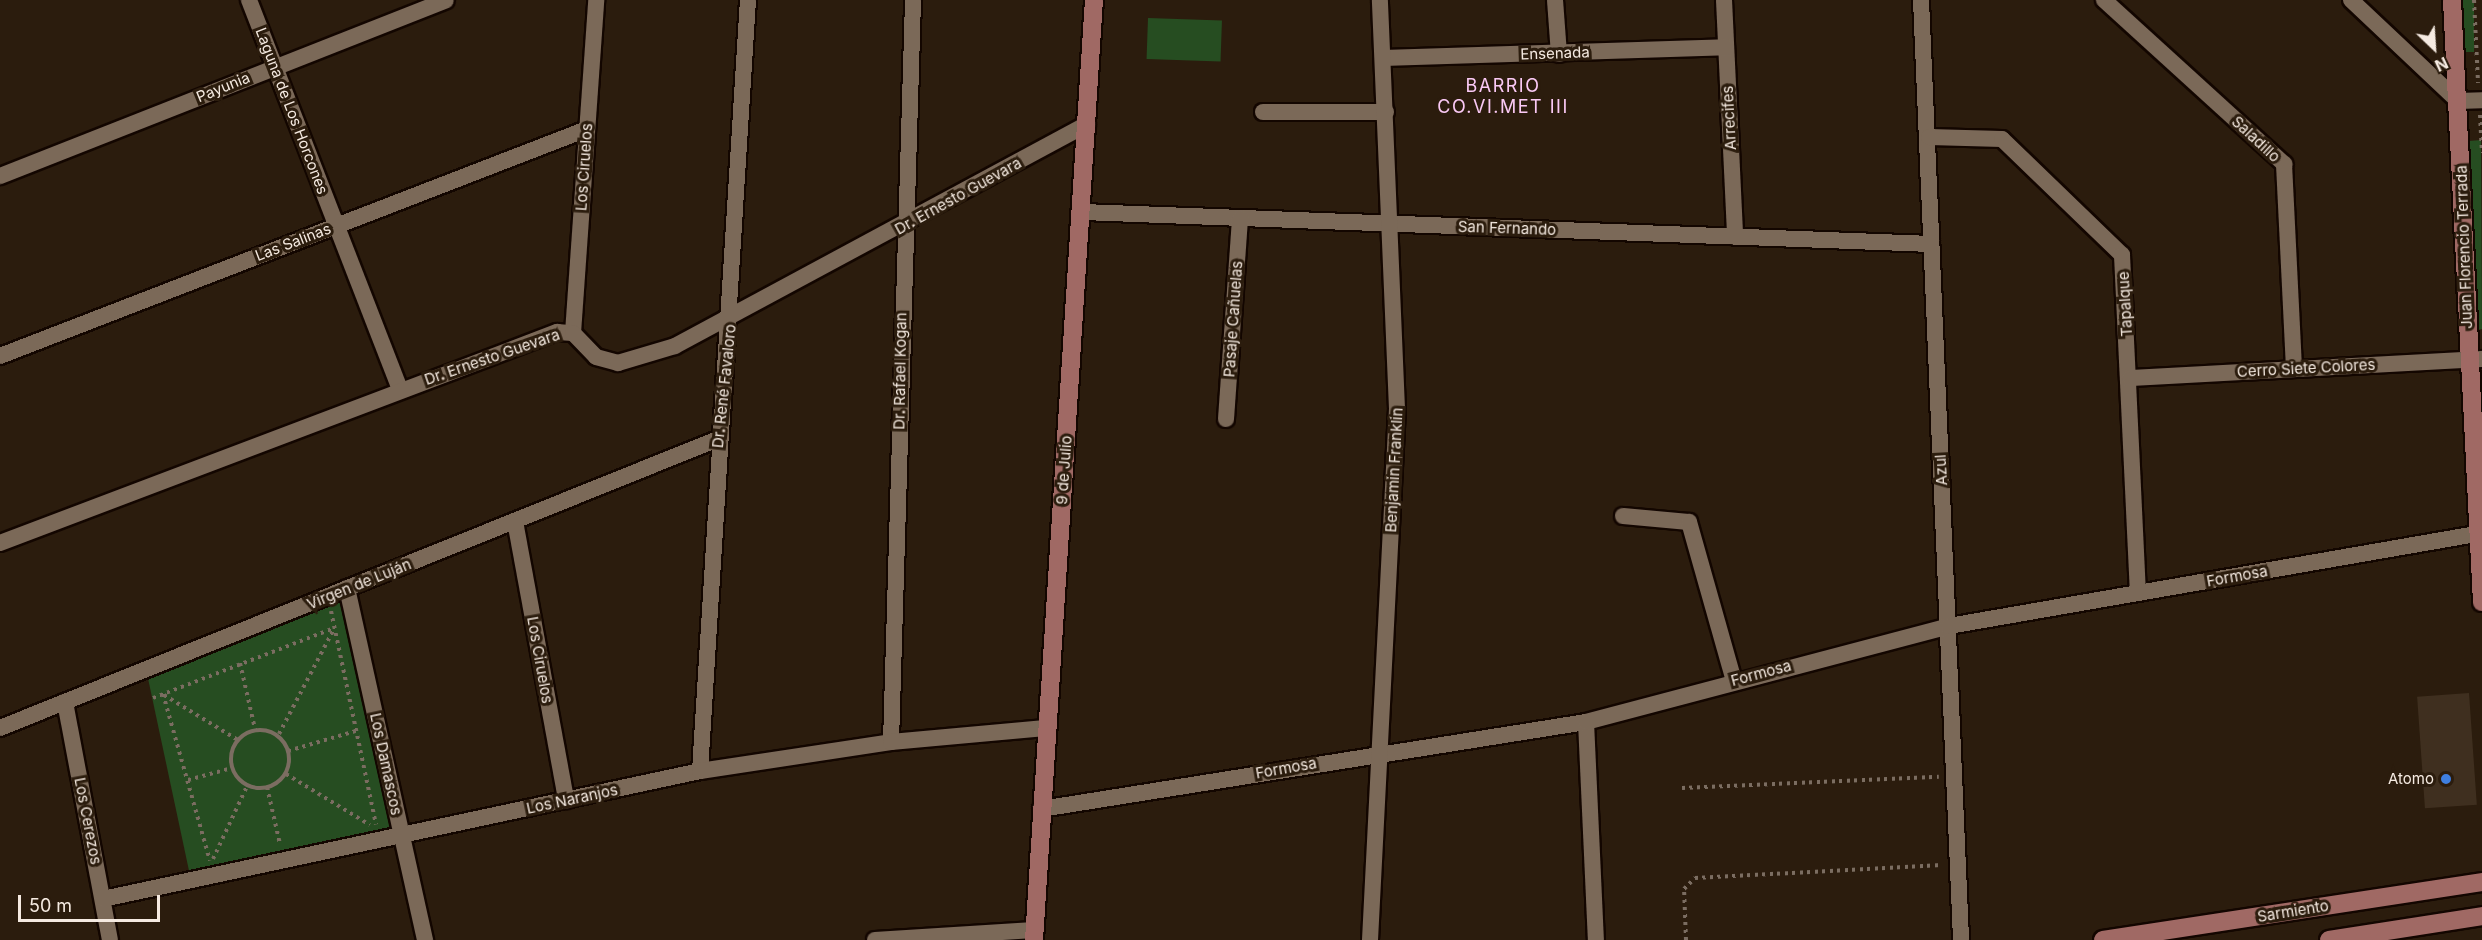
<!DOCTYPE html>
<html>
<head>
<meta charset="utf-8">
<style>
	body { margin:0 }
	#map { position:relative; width:2482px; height:940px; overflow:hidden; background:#2b1c0d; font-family:Inter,sans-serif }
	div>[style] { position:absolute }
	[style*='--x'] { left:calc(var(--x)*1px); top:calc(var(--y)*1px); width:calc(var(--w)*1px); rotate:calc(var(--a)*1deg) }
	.green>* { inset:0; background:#264d21; transform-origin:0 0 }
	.building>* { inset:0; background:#3f2f1f; transform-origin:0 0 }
	.path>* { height:4px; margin-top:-2px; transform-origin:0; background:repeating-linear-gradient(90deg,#7b6d61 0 3px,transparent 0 7.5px) }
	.path>.ring { margin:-2px; padding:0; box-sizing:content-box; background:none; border:4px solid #7b6d61; border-radius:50% }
	.roads { filter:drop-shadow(2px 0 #130600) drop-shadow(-2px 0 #130600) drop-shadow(0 2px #130600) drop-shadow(0 -2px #130600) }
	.street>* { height:16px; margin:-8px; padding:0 8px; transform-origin:8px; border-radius:8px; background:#7b6958 }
	.secondary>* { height:18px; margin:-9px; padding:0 9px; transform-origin:9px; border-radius:9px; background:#a06964 }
	.dots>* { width:16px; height:16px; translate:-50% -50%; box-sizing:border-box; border:3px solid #2b1c0d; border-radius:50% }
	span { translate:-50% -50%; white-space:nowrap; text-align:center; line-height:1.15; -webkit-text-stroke:6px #2b1c0d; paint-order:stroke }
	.street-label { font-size:15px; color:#f5eae1 }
	.poi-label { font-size:15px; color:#f5eae1 }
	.right { translate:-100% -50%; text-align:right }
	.quarter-label { font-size:18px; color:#fac9f5; letter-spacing:1.5px }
	.north { position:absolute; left:2404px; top:18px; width:60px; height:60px; -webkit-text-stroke:4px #2b1c0d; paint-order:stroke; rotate:155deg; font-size:16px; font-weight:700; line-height:24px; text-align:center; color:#f5eae1 }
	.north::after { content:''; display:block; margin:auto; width:21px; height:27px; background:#f5eae1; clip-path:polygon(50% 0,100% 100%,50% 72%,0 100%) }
	.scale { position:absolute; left:18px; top:895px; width:142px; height:27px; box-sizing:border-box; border:3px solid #f5eae1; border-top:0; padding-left:8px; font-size:18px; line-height:21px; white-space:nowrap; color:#f5eae1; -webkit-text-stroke:4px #2b1c0d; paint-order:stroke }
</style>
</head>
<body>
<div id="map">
	<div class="green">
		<div style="left:2463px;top:0;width:11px;height:52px"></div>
		<div style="left:1148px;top:18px;width:74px;height:41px;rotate:2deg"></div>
		<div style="clip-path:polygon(2481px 140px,2482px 329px,2478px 330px,2469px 141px)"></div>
		<div style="clip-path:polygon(347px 588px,402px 835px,191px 880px,146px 669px)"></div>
	</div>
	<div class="building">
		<div style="left:2469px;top:693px;width:112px;height:52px;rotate:86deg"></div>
	</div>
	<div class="path">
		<div style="--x:2474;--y:0;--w:83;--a:87.2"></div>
		<div style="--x:2480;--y:115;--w:38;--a:87"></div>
		<div style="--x:331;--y:611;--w:218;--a:78.1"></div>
		<div style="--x:240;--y:663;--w:68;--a:77.2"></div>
		<div style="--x:163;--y:694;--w:173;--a:74.3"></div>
		<div style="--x:164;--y:695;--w:87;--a:31.3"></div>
		<div style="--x:153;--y:698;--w:194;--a:-21.1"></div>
		<div class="ring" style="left:231px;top:730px;width:54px;height:54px"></div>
		<div style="--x:279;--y:734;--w:119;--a:-62.4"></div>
		<div style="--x:288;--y:751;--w:71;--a:-16.4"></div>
		<div style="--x:286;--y:774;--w:98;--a:31.3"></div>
		<div style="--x:188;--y:780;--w:46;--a:-15.3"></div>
		<div style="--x:267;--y:787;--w:58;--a:77.2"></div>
		<div style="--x:1682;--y:788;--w:257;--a:-2.5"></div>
		<div style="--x:213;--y:859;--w:81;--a:-65"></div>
		<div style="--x:1686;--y:940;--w:51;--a:-92.2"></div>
		<div style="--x:1684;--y:889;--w:16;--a:-45"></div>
		<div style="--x:1695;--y:878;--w:247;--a:-3"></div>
	</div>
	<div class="roads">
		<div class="street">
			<div style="--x:249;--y:0;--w:417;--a:68.8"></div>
			<div style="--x:1555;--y:0;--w:54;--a:85.8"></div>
			<div style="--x:1724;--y:0;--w:237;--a:87.3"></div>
			<div style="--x:1921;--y:0;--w:941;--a:87.56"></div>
			<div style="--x:2104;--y:0;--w:244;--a:42.3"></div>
			<div style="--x:2284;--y:164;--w:205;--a:87.2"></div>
			<div style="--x:2351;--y:0;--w:147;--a:43.3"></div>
			<div style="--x:2458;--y:101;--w:24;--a:-2"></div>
			<div style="--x:1383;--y:58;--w:343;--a:-1.8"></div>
			<div style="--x:1263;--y:112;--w:123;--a:0"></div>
			<div style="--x:1929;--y:137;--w:73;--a:1.6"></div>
			<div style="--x:2002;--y:139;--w:167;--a:44"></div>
			<div style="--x:2122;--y:255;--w:338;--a:87.3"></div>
			<div style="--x:0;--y:176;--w:479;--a:-21.5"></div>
			<div style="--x:1083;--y:212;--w:849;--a:2.16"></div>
			<div style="--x:573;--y:333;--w:334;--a:-86"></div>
			<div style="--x:0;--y:356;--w:629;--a:-21.14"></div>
			<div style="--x:2130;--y:378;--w:353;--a:-3.1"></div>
			<div style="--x:1226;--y:419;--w:201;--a:-86"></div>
			<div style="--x:1623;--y:516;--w:66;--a:5.2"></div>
			<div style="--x:1689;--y:522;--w:165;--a:74.2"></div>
			<div style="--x:515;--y:521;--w:284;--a:79.6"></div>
			<div style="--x:0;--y:543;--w:596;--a:-20.75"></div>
			<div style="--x:557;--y:332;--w:16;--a:4"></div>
			<div style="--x:573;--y:333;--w:33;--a:46"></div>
			<div style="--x:596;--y:357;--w:23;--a:15"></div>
			<div style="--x:618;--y:363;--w:59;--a:-16.6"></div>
			<div style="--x:675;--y:346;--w:468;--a:-28.3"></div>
			<div style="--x:347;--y:588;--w:361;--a:77.5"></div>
			<div style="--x:65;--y:702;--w:242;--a:79.3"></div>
			<div style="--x:1586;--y:722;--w:218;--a:87.4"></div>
			<div style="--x:0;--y:728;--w:774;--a:-21.93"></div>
			<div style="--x:891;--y:742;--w:742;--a:-88.3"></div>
			<div style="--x:700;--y:771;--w:772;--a:-86.44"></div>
			<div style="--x:1041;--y:809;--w:552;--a:-9.07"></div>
			<div style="--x:1586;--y:722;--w:375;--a:-14.8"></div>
			<div style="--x:1949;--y:626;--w:541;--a:-9.9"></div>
			<div style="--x:103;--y:899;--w:611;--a:-12.1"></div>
			<div style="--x:700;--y:771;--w:193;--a:-8.6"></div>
			<div style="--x:891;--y:742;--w:155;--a:-5.2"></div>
			<div style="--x:875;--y:940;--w:159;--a:-3.6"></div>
			<div style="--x:1370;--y:940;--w:532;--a:-87.09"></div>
			<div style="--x:1397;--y:409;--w:409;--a:-92.4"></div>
		</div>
		<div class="secondary">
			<div style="--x:2452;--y:0;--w:603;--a:87.15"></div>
			<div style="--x:1034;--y:940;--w:942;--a:-86.35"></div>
			<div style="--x:2103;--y:940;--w:383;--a:-8.7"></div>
			<div style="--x:2329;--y:940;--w:155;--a:-8.9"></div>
		</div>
	</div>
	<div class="dots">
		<div style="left:2446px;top:779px;background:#3f7fe0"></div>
	</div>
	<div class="street-label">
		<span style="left:1555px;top:53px;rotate:-2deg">Ensenada</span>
		<span style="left:223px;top:87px;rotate:-22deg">Payunia</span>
		<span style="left:292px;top:111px;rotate:69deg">Laguna de Los Horcones</span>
		<span style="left:1729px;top:118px;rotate:-93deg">Arrecifes</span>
		<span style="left:2256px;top:139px;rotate:43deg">Saladillo</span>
		<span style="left:584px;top:167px;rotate:-86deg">Los Ciruelos</span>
		<span style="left:958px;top:196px;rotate:-29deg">Dr. Ernesto Guevara</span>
		<span style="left:1507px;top:228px;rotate:2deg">San Fernando</span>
		<span style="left:293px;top:242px;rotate:-21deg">Las Salinas</span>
		<span style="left:2464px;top:247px;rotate:-92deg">Juan Florencio Terrada</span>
		<span style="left:2125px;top:304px;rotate:-93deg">Tapalque</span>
		<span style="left:1233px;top:319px;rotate:-86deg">Pasaje Cañuelas</span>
		<span style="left:492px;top:357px;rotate:-19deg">Dr. Ernesto Guevara</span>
		<span style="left:2306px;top:368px;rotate:-3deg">Cerro Siete Colores</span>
		<span style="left:900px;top:371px;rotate:-89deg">Dr. Rafael Kogan</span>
		<span style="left:724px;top:386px;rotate:-84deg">Dr. René Favaloro</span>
		<span style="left:1064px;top:470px;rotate:-86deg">9 de Julio</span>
		<span style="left:1394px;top:470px;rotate:-87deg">Benjamin Franklin</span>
		<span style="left:1941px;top:470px;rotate:-93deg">Azul</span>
		<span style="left:2237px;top:576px;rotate:-10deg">Formosa</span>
		<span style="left:359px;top:584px;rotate:-22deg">Virgen de Luján</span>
		<span style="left:540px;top:660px;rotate:80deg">Los Ciruelos</span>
		<span style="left:1761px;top:673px;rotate:-15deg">Formosa</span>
		<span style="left:386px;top:764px;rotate:78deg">Los Damascos</span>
		<span style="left:1286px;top:768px;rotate:-10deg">Formosa</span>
		<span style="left:572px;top:799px;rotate:-12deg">Los Naranjos</span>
		<span style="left:88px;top:821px;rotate:79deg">Los Cerezos</span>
		<span style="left:2293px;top:911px;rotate:-9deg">Sarmiento</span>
	</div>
	<div class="poi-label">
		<span class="right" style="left:2434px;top:779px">Atomo</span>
	</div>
	<div class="quarter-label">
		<span style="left:1503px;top:97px">BARRIO<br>CO.VI.MET III</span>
	</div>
	<div class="north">N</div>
	<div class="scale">50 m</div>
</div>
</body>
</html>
